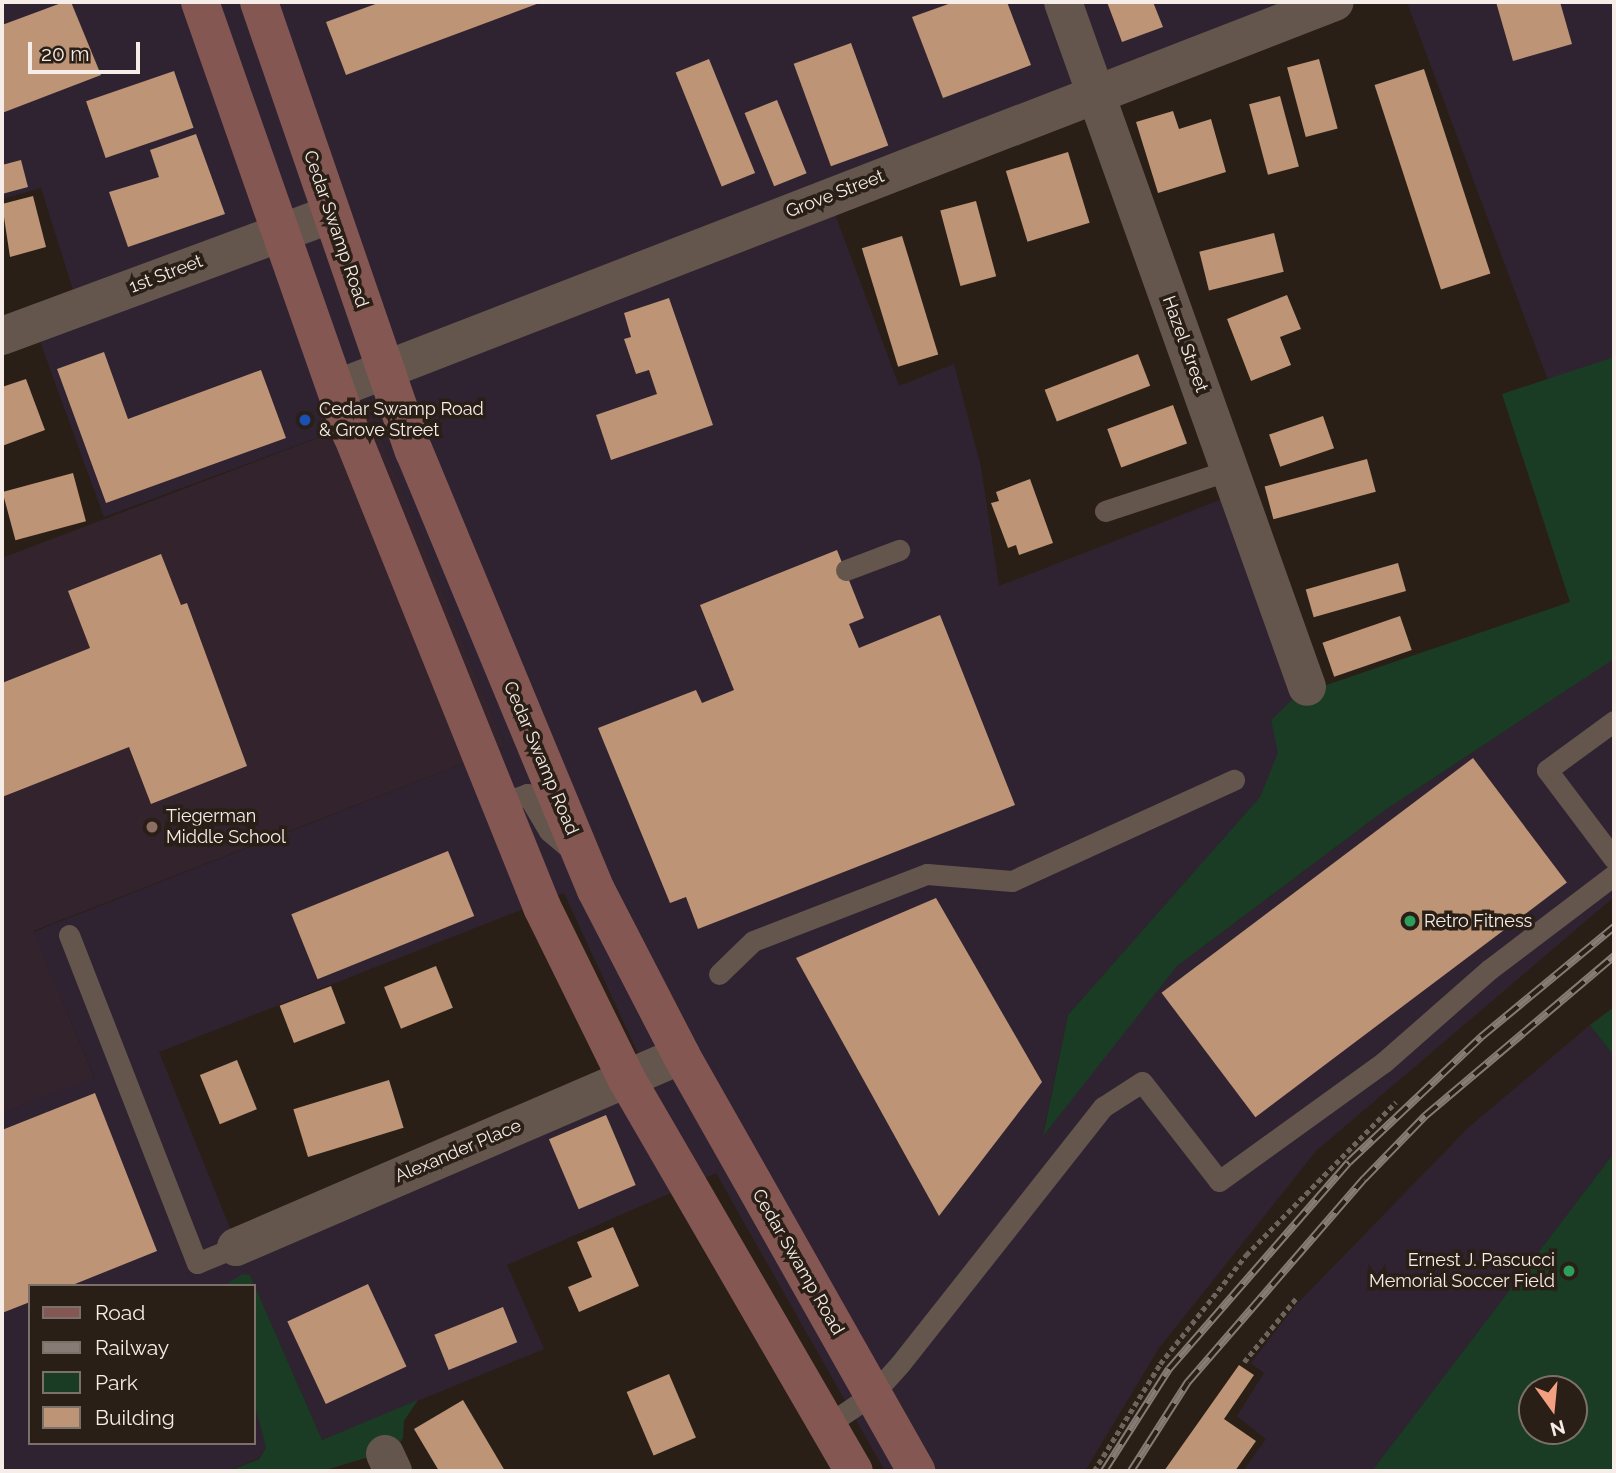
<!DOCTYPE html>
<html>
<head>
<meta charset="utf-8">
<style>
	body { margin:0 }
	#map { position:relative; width:1616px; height:1473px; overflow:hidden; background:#2a1f16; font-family:Raleway,sans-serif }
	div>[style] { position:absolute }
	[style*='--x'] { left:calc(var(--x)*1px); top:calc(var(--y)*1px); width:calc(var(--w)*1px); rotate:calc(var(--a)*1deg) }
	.commercial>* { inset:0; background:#302331 }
	.education>* { inset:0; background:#33232d }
	.green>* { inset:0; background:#1a3c24 }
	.building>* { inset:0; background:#bd9476; transform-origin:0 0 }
	.path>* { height:4.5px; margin-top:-2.25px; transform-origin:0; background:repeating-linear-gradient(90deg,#6e645c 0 5px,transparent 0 8.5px) }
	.lane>* { height:21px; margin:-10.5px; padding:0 10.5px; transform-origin:10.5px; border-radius:10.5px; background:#64564d }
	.street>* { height:38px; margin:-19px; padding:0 19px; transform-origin:19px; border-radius:19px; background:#64564d }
	.secondary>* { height:38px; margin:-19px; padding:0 19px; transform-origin:19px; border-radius:19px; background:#855753 }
	.rail>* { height:8px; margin-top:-4px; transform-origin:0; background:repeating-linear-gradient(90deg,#2a1f16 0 16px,#867c75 0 32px); box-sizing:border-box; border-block:2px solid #867c75 }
	.dots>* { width:19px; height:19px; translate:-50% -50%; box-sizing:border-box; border:4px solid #2a1f16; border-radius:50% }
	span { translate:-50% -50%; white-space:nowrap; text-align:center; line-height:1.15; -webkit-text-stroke:7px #2a1f16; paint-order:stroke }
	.street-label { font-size:18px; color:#f6ede8 }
	.poi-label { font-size:18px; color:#f6ede8 }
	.left { translate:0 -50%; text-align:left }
	.right { translate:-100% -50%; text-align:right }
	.frame { position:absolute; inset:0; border:4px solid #f6ede8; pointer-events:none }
	.legend { position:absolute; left:28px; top:1284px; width:228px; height:161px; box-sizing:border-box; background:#2a1f16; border:2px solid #7c716a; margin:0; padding:9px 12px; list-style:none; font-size:21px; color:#f6ede8 }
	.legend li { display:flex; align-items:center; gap:14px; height:35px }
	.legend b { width:35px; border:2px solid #7c716a }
	.north { position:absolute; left:1518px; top:1375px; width:70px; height:70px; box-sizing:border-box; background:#2a1f16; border:2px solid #7c716a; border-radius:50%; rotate:165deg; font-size:19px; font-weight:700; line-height:28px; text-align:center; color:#f6ede8 }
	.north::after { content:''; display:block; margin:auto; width:24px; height:32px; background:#f3a082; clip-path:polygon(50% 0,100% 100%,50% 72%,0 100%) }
	.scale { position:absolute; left:28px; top:42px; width:112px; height:32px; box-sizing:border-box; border:4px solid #f6ede8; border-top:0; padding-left:9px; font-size:21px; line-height:24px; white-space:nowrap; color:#f6ede8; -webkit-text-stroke:5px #2a1f16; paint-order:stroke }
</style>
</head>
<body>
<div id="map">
	<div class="commercial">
		<div style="clip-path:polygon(evenodd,2px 2px,1353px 2px,832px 206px,899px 386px,954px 364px,981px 467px,999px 586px,1230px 496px,1297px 695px,1271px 720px,1279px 753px,1260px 797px,1068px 1015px,1043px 1134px,1177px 966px,1385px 810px,1614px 659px,1614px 897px,1316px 1151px,1159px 1348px,1085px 1471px,885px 1471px,716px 1173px,507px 1265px,544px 1349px,322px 1440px,250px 1275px,223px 1286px,30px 1286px,30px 1443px,254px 1443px,254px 1402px,266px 1448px,259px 1458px,229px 1471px,2px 1471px,2px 1113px,94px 1076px,33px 932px,505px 747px,373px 417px,104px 517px,33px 322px,78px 306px,41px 188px,2px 199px,2px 2px,564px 893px,643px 1064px,234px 1238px,159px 1052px,564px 893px)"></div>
		<div style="clip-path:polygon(1407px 2px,1614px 2px,1614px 357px,1548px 380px)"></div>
		<div style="clip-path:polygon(1590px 1025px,1614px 1056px,1614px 1153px,1372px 1471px,1243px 1471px,1266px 1439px,1237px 1416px,1264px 1373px,1251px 1363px,1295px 1306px,1469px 1127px)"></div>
	</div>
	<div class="education">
		<div style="clip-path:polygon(373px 417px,505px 747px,33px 931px,94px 1077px,2px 1113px,2px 558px)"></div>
	</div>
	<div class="green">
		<div style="clip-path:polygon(1614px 357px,1614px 659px,1385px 810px,1177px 966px,1043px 1136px,1068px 1015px,1260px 797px,1278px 753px,1271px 720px,1297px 695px,1570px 602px,1502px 394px)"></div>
		<div style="clip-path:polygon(1614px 1007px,1614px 1056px,1590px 1025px)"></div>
		<div style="clip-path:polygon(evenodd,1614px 1153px,1614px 1471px,1372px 1471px,1614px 1153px,1532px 1389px,1574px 1389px,1574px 1431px,1532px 1431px,1532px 1389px)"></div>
		<div style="clip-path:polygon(243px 1274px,250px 1275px,322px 1440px,418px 1400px,404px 1421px,403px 1438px,396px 1449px,322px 1471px,229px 1471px,259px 1459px,266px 1448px,254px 1402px,254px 1286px,223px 1286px)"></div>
	</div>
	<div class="building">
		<div style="clip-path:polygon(64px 2px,71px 2px,101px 75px,2px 113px,2px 25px)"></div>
		<div style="clip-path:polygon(381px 2px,542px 2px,346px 75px,326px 22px)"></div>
		<div style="clip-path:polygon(954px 2px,1007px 2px,1031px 65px,943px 98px,912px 17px)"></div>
		<div style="clip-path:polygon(1107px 2px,1153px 2px,1163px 27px,1122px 42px)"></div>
		<div style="clip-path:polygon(1496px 2px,1560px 2px,1572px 44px,1513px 61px)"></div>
		<div style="left:851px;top:43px;width:109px;height:61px;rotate:70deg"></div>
		<div style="left:709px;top:59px;width:123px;height:36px;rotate:68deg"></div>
		<div style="left:1319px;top:59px;width:72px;height:33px;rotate:75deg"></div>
		<div style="left:1424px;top:69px;width:215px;height:52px;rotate:72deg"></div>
		<div style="left:174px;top:71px;width:60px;height:93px;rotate:71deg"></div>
		<div style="left:1280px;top:96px;width:73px;height:32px;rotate:75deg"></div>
		<div style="left:777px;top:100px;width:79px;height:35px;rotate:68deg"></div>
		<div style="clip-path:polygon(1173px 111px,1179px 129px,1211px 119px,1226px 172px,1158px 193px,1136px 122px)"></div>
		<div style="clip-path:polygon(196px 134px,225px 214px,128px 247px,109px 192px,159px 177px,150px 150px)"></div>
		<div style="left:1068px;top:152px;width:74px;height:65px;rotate:73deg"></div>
		<div style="clip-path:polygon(21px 160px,28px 187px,2px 194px,2px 165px)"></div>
		<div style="clip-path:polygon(33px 196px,46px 247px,10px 257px,2px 204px)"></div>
		<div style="left:976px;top:201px;width:78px;height:37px;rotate:75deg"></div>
		<div style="left:1274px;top:233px;width:40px;height:77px;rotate:76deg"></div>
		<div style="left:902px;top:236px;width:124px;height:42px;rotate:73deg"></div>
		<div style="clip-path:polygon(1287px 295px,1301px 329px,1280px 337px,1291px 365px,1251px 381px,1227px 319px)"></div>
		<div style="clip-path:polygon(669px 298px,713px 425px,611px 460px,596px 415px,657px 394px,649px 370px,636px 374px,624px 339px,631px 337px,624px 313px)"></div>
		<div style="clip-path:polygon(104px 352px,128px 419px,261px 370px,286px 438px,106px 503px,57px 369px)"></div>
		<div style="left:1138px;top:354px;width:34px;height:100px;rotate:69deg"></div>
		<div style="clip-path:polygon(26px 379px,45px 430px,2px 446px,2px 387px)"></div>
		<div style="left:1173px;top:405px;width:41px;height:70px;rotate:70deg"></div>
		<div style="left:1323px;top:416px;width:34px;height:57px;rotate:71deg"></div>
		<div style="left:1367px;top:459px;width:34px;height:106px;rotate:75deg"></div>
		<div style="left:73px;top:473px;width:50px;height:73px;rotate:75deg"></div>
		<div style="clip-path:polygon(1030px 479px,1053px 543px,1019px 555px,1016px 545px,1008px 548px,991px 503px,999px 501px,996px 492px)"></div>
		<div style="clip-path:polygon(837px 550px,864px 618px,849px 624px,859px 648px,940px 615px,1015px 805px,698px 929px,686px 897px,670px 903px,598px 728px,696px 690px,702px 703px,734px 690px,700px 605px)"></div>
		<div style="clip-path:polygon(161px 554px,181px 605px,187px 603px,247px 766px,151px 804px,129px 747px,2px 797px,2px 683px,90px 648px,68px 591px)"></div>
		<div style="left:1398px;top:563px;width:29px;height:96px;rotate:74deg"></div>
		<div style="left:1400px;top:616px;width:36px;height:82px;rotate:71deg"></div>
		<div style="left:1473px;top:758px;width:156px;height:390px;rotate:53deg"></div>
		<div style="left:448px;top:851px;width:70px;height:169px;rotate:68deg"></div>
		<div style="clip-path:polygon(936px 898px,1042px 1082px,939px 1216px,796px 958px)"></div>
		<div style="left:436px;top:966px;width:45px;height:56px;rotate:68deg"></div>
		<div style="left:331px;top:986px;width:40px;height:55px;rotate:69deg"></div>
		<div style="left:237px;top:1060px;width:53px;height:40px;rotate:68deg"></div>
		<div style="left:389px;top:1080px;width:50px;height:100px;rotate:73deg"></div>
		<div style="clip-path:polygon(95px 1093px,157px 1251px,70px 1286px,30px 1286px,30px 1302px,2px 1313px,2px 1130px)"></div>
		<div style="left:606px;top:1115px;width:76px;height:62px;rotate:67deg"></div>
		<div style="clip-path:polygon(613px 1227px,639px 1286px,579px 1312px,568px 1287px,592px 1277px,577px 1242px)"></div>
		<div style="left:368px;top:1284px;width:91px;height:89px;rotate:65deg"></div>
		<div style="left:503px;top:1307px;width:38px;height:74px;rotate:68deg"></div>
		<div style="clip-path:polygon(1239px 1365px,1254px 1375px,1224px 1419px,1256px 1441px,1235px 1471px,1164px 1471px)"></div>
		<div style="left:669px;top:1374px;width:69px;height:46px;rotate:67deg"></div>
		<div style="clip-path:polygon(463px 1400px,505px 1471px,439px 1471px,414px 1429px)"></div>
	</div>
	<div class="path">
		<div style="--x:1244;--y:1362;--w:84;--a:-50.8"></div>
		<div style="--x:1094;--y:1471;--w:126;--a:-58.3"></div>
		<div style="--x:1160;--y:1364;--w:139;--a:-51.7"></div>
		<div style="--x:1246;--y:1255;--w:214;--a:-45.6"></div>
	</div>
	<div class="lane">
		<div style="--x:1105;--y:511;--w:132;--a:-18.2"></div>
		<div style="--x:846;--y:570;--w:57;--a:-20.7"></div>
		<div style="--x:1614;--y:721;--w:83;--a:143.8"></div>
		<div style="--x:1547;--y:770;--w:111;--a:53"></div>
		<div style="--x:500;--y:804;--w:29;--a:-20"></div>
		<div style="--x:527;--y:794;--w:43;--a:59.3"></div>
		<div style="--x:549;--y:831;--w:31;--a:40"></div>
		<div style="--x:69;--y:935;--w:352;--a:68.7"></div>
		<div style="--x:197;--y:1263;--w:42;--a:-22.3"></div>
		<div style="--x:719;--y:974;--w:47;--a:-44.1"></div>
		<div style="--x:753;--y:941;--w:186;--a:-21.1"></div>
		<div style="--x:927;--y:874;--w:85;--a:4.7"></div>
		<div style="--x:1012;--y:881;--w:244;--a:-24.5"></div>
		<div style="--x:827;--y:1425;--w:55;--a:-34"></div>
		<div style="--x:873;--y:1394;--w:40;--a:-48"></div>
		<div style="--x:900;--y:1364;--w:328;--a:-51.7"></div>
		<div style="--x:1103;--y:1107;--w:46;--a:-32.7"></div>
		<div style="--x:1142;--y:1082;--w:125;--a:52.1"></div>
		<div style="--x:1219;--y:1181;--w:203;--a:-35.8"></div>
		<div style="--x:1384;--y:1062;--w:141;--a:-41.3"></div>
		<div style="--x:1490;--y:969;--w:156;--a:-37.2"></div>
	</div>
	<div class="street">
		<div style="--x:1063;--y:2;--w:727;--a:70.39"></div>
		<div style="--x:2;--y:336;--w:351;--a:-20.3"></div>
		<div style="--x:336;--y:389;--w:1071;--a:-21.18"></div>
		<div style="--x:236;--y:1247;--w:485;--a:-23.3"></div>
		<div style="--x:385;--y:1454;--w:19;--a:65"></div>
	</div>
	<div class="secondary">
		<div style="--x:200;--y:2;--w:459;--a:70.7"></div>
		<div style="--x:352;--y:435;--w:509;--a:68.07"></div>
		<div style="--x:542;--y:907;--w:191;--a:63.8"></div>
		<div style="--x:626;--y:1078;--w:454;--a:59.9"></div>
		<div style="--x:259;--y:2;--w:475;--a:71"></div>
		<div style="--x:414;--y:451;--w:475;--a:67.5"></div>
		<div style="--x:596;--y:890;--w:186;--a:62.7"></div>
		<div style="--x:681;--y:1055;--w:478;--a:60.5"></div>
	</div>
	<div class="rail">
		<div style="--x:1104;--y:1471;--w:121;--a:-57.5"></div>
		<div style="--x:1169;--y:1369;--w:274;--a:-49"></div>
		<div style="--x:1349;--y:1162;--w:182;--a:-43.4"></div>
		<div style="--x:1481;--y:1037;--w:173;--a:-39.6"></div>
		<div style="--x:1131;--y:1471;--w:106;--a:-57.4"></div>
		<div style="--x:1188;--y:1382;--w:269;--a:-49.1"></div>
		<div style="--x:1364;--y:1179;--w:88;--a:-45.9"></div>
		<div style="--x:1425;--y:1116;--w:248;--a:-40.2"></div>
	</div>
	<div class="dots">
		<div style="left:305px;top:420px;background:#1a4fb4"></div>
		<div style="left:152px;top:827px;background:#8d6e63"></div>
		<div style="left:1410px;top:921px;background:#2e9e5b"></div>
		<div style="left:1569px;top:1271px;background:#2e9e5b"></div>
	</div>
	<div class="street-label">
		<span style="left:835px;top:194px;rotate:-21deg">Grove Street</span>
		<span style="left:336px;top:229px;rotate:71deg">Cedar Swamp Road</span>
		<span style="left:166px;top:274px;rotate:-21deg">1st Street</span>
		<span style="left:1185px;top:344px;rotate:70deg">Hazel Street</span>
		<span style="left:541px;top:758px;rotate:67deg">Cedar Swamp Road</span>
		<span style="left:458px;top:1151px;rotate:-23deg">Alexander Place</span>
		<span style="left:798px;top:1262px;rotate:60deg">Cedar Swamp Road</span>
	</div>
	<div class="poi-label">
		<span class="left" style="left:319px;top:420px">Cedar Swamp Road<br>&amp; Grove Street</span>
		<span class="left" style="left:166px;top:827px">Tiegerman<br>Middle School</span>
		<span class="left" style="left:1424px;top:921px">Retro Fitness</span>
		<span class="right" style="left:1555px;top:1271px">Ernest J. Pascucci<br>Memorial Soccer Field</span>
	</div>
	<div class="frame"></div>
	<ul class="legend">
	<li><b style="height:9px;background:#855753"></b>Road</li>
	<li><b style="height:9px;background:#867c75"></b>Railway</li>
	<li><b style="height:19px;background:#1a3c24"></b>Park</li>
	<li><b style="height:19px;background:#bd9476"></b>Building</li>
	</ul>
	<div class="north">N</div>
	<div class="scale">20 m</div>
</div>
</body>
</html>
